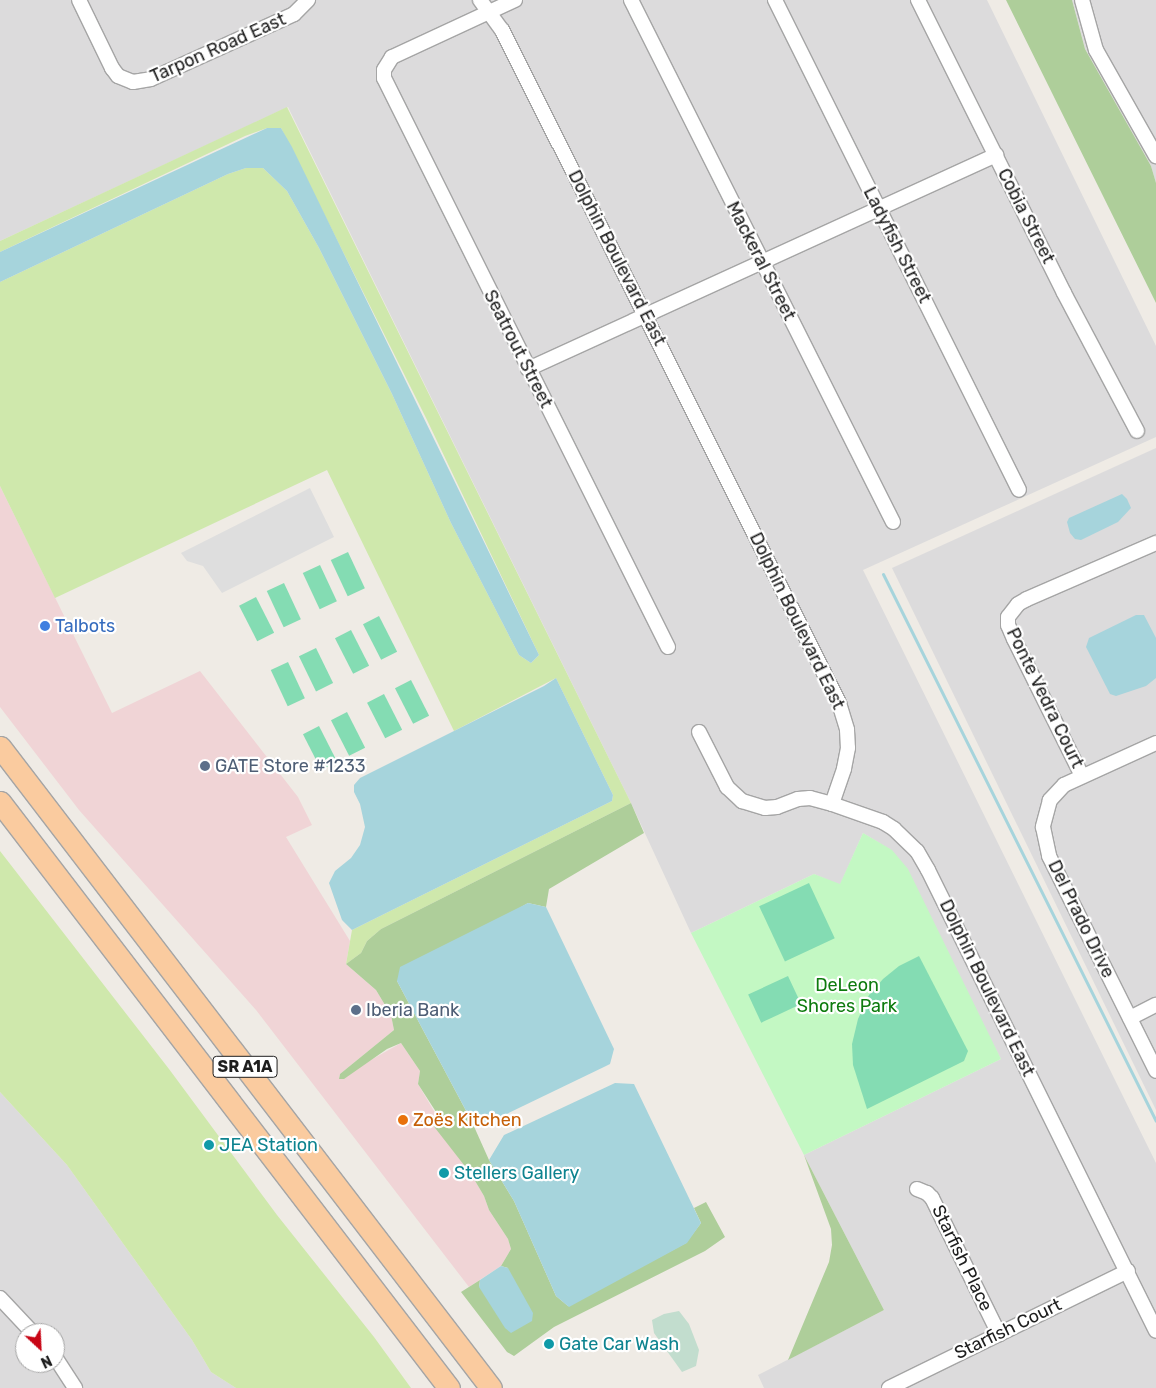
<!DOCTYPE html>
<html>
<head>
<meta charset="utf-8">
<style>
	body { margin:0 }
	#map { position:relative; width:1156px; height:1388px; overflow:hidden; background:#efebe5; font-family:Rubik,sans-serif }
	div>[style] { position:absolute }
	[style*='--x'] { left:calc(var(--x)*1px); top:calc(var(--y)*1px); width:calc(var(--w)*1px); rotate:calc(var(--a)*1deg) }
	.residential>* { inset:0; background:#dcdbdc }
	.commercial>* { inset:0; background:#f0d4d6 }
	.grass>* { inset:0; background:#cfe8ac }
	.forest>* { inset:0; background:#aece9a }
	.wetland>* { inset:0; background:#c2ddce }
	.park>* { inset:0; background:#c3f8c3 }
	.pitch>* { inset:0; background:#84dcb3; transform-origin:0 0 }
	.parking>* { inset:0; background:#dedede }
	.water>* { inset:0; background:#a6d4dc }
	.stream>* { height:3px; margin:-1.5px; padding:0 1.5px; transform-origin:1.5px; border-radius:1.5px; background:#a6d4dc }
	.roads { filter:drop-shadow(1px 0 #a5a5a5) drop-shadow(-1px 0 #a5a5a5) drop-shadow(0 1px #a5a5a5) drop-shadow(0 -1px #a5a5a5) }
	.street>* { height:14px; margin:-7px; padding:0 7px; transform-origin:7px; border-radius:7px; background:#fff }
	.primary>* { height:21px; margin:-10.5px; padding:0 10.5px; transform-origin:10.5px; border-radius:10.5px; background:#facb9f }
	.dots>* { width:14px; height:14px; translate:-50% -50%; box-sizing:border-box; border:2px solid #fff; border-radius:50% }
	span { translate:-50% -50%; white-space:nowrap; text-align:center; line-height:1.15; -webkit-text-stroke:4.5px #fff; paint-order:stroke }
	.shield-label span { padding:1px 4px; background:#fff; border:1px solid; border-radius:4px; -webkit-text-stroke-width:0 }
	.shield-label { font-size:16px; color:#1e1e1e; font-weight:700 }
	.street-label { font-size:18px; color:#1e1e1e }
	.shop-label { font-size:18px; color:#366cbe }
	.left { translate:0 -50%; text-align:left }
	.service-label { font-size:18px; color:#4e5e75 }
	.park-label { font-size:18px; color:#0e7b0e }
	.food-label { font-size:18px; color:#c56008 }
	.culture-label { font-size:18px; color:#0d838f }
	.north { position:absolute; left:15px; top:1323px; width:50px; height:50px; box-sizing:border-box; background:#fff; border:1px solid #a5a5a5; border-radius:50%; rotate:155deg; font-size:14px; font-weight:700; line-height:20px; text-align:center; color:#1e1e1e }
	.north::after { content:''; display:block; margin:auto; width:18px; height:22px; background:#c80515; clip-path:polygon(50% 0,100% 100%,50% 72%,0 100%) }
</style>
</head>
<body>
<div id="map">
	<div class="residential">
		<div style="clip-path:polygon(0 0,987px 0,1156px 346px,1156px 437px,863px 570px,1156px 1163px,1156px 1388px,764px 1388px,758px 1375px,884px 1310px,804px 1155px,1001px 1059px,891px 850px,863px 833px,840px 885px,814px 874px,691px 933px,631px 803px,288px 107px,0 241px)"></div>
		<div style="clip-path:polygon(1072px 0,1156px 0,1156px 183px,1151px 166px,1085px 49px)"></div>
		<div style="clip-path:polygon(1156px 448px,1156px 1110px,892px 568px)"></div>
		<div style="clip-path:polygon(evenodd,0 1092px,67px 1165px,192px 1340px,211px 1372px,236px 1388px,0 1388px,0 1092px,25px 1333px,55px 1333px,55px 1363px,25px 1363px,25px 1333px)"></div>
	</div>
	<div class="commercial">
		<div style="clip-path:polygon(0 486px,112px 713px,200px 671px,298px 797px,312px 825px,286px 837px,350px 941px,346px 964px,376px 990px,391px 1015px,394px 1030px,340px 1074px,339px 1078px,401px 1043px,420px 1071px,418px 1084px,484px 1196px,489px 1210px,508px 1239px,511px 1249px,501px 1266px,469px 1287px,256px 1010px,79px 810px,0 707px)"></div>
	</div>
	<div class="grass">
		<div style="clip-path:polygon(287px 107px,631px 803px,381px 929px,367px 941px,361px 953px,346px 964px,352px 930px,612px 801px,613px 795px,556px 678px,454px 731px,327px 470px,55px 598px,0 486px,0 282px,228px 174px,246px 168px,263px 168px,287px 191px,319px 248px,392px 394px,451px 523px,519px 655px,531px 663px,539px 655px,427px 420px,281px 128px,267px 128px,245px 136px,0 252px,0 241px)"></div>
		<div style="clip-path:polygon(0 851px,169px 1069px,277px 1215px,374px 1337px,411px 1388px,236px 1388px,211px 1372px,192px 1340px,67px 1165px,0 1092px)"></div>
	</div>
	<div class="forest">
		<div style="clip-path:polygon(1006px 0,1072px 0,1085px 49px,1151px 166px,1156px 183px,1156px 303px)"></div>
		<div style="clip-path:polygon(631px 803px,644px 833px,549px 889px,546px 907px,528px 903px,397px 981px,472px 1122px,489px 1160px,514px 1201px,556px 1296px,568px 1306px,686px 1243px,701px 1223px,694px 1208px,706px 1202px,725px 1237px,705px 1251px,554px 1327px,514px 1356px,507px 1352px,461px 1292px,480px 1280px,479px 1287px,508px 1268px,501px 1266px,511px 1249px,508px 1239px,489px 1210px,484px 1196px,471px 1174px,432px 1124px,438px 1115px,418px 1084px,420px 1071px,401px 1043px,387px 1049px,344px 1079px,339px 1079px,340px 1074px,394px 1030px,391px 1015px,376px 990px,346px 964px,361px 953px,367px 941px,381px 929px)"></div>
		<div style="clip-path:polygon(804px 1155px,884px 1310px,788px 1360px,829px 1262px,832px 1245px,831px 1229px)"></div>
	</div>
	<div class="wetland">
		<div style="clip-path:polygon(679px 1311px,689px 1324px,699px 1350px,696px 1366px,682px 1372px,654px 1333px,652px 1320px,664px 1314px)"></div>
	</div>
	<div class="park">
		<div style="clip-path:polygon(863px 833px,892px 850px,908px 869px,1001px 1059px,804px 1155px,691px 933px,814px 874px,840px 884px)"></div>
	</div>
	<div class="pitch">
		<div style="left:348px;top:552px;width:40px;height:19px;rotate:65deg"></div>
		<div style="left:320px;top:565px;width:40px;height:19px;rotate:65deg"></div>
		<div style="left:284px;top:583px;width:40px;height:19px;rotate:65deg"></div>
		<div style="left:256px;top:597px;width:40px;height:19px;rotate:63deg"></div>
		<div style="left:379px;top:616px;width:40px;height:18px;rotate:63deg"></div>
		<div style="left:351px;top:630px;width:40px;height:18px;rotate:63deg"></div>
		<div style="left:316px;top:648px;width:39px;height:19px;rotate:64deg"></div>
		<div style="left:288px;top:662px;width:40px;height:19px;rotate:65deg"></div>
		<div style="left:411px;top:680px;width:40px;height:18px;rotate:63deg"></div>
		<div style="left:384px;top:694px;width:40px;height:19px;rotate:63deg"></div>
		<div style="left:347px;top:712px;width:40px;height:18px;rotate:63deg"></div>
		<div style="left:319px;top:726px;width:40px;height:18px;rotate:63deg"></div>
		<div style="left:809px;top:883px;width:61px;height:55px;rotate:65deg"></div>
		<div style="clip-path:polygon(919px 956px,968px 1051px,964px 1061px,867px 1109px,853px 1065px,852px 1044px,858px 1019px,869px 995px,883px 979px,899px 966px)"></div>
		<div style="left:788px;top:976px;width:31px;height:44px;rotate:65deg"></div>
	</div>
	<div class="parking">
		<div style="clip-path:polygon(310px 488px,334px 537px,222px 593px,203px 566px,187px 561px,181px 553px)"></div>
	</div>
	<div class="water">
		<div style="clip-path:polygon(267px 128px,281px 128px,292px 147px,539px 655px,531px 663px,519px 655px,451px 523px,392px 394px,319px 248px,287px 191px,263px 168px,246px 168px,228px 174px,0 282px,0 252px)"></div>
		<div style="clip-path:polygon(1122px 494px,1127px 499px,1131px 508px,1118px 522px,1081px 540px,1075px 539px,1070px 533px,1067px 522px,1069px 518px)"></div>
		<div style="clip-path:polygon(1136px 615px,1144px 615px,1156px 638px,1156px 678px,1146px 686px,1116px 696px,1110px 694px,1086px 647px,1089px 638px)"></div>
		<div style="clip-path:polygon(556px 678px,613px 795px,612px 801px,352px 930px,342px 920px,329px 883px,335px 871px,351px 858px,360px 845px,365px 827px,360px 804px,354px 792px,354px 785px,360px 778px,544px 686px)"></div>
		<div style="clip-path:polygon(528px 903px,546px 907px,614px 1049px,610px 1064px,606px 1066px,486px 1124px,472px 1122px,397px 981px,400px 967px)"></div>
		<div style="clip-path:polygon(615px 1083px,634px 1084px,701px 1223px,687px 1243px,569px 1307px,556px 1296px,514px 1201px,489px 1160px,504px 1135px)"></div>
		<div style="clip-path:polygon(501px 1266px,508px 1268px,533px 1313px,532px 1321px,511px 1333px,505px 1328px,479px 1287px,480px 1280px)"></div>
	</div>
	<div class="stream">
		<div style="--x:883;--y:574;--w:611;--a:63.48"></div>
	</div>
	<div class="roads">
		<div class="street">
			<div style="--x:79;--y:0;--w:76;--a:64.1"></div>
			<div style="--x:112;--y:68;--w:10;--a:53"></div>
			<div style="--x:118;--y:76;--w:16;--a:22"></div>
			<div style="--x:133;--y:82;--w:18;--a:-9"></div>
			<div style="--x:151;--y:79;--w:157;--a:-24.4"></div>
			<div style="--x:294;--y:14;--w:20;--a:-45"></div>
			<div style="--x:480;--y:0;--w:37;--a:54"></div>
			<div style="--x:502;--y:30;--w:753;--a:63.4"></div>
			<div style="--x:839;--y:703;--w:28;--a:73"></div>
			<div style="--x:847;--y:730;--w:18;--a:87"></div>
			<div style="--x:848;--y:748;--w:21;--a:101"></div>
			<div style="--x:844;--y:769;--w:37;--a:109"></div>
			<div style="--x:515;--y:0;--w:136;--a:155.1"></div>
			<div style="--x:392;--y:57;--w:15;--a:122"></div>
			<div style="--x:384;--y:70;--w:8;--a:90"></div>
			<div style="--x:384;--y:78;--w:636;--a:63.48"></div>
			<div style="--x:631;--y:0;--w:584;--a:63.35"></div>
			<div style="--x:775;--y:0;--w:547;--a:63.53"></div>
			<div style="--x:918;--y:0;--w:327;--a:63.5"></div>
			<div style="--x:1064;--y:293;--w:156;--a:62.1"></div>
			<div style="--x:1082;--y:0;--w:52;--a:74.4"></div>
			<div style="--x:1096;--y:50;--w:122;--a:60.5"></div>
			<div style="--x:528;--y:369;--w:515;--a:-24.57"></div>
			<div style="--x:699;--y:732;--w:62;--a:63"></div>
			<div style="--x:727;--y:787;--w:21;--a:43"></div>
			<div style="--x:742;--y:801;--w:24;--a:17"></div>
			<div style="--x:765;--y:808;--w:12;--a:-5"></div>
			<div style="--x:777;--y:807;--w:22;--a:-21"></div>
			<div style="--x:798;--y:799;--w:12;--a:-5"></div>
			<div style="--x:810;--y:798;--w:23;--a:15"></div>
			<div style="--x:832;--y:804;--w:54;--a:19.4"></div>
			<div style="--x:883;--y:822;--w:13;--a:32"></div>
			<div style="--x:894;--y:829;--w:32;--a:44"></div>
			<div style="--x:917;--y:851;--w:22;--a:60"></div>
			<div style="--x:928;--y:870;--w:514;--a:63.68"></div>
			<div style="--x:1156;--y:743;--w:101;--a:155.5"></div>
			<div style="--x:1064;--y:785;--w:21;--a:133"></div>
			<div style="--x:1050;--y:800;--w:28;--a:105"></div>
			<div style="--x:1043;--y:827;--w:30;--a:78"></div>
			<div style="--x:1049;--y:856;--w:240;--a:63.5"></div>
			<div style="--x:1082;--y:776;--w:153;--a:-116.4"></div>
			<div style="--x:1014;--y:639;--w:15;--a:-113"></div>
			<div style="--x:1008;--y:625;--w:8;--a:-90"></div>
			<div style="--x:1008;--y:617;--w:16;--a:-52"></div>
			<div style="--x:1018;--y:604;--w:10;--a:-29"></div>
			<div style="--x:1027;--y:599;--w:141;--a:-23.5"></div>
			<div style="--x:1130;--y:1018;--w:29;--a:-27"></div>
			<div style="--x:917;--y:1189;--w:11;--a:22"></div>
			<div style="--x:927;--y:1193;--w:7;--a:45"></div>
			<div style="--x:932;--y:1198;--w:152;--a:63.8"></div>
			<div style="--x:0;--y:1298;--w:48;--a:46.7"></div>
			<div style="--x:55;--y:1357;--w:37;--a:57"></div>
			<div style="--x:889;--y:1388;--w:266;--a:-26.1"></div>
		</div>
		<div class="primary">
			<div style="--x:0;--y:747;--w:807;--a:52.55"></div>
			<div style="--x:0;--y:802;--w:738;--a:52.54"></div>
		</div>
	</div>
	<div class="dots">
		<div style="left:45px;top:626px;background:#3f7fe0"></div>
		<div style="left:205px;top:766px;background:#5c6f8a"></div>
		<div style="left:356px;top:1010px;background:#5c6f8a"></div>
		<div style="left:403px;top:1120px;background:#e8710a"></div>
		<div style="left:209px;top:1145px;background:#0f9aa8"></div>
		<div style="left:444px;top:1173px;background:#0f9aa8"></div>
		<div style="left:549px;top:1344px;background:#0f9aa8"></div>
	</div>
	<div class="shield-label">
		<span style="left:245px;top:1067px">SR A1A</span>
	</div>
	<div class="street-label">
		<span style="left:218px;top:48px;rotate:-24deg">Tarpon Road East</span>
		<span style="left:1026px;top:216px;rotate:63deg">Cobia Street</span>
		<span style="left:897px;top:245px;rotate:63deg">Ladyfish Street</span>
		<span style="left:617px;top:258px;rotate:63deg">Dolphin Boulevard East</span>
		<span style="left:761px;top:261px;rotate:63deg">Mackeral Street</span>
		<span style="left:518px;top:349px;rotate:63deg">Seatrout Street</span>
		<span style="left:797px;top:621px;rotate:64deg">Dolphin Boulevard East</span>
		<span style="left:1045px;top:698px;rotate:64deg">Ponte Vedra Court</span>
		<span style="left:1081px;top:919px;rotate:64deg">Del Prado Drive</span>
		<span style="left:987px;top:988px;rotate:64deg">Dolphin Boulevard East</span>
		<span style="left:962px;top:1258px;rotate:64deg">Starfish Place</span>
		<span style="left:1008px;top:1329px;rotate:-26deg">Starfish Court</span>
	</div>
	<div class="shop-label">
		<span class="left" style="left:55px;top:626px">Talbots</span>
	</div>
	<div class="service-label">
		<span class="left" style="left:215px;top:766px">GATE Store #1233</span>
		<span class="left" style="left:366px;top:1010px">Iberia Bank</span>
	</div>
	<div class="park-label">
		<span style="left:847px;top:996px">DeLeon<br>Shores Park</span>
	</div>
	<div class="food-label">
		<span class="left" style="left:413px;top:1120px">Zoës Kitchen</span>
	</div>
	<div class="culture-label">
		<span class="left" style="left:219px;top:1145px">JEA Station</span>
		<span class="left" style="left:454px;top:1173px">Stellers Gallery</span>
		<span class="left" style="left:559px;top:1344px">Gate Car Wash</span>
	</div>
	<div class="north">N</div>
</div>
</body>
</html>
